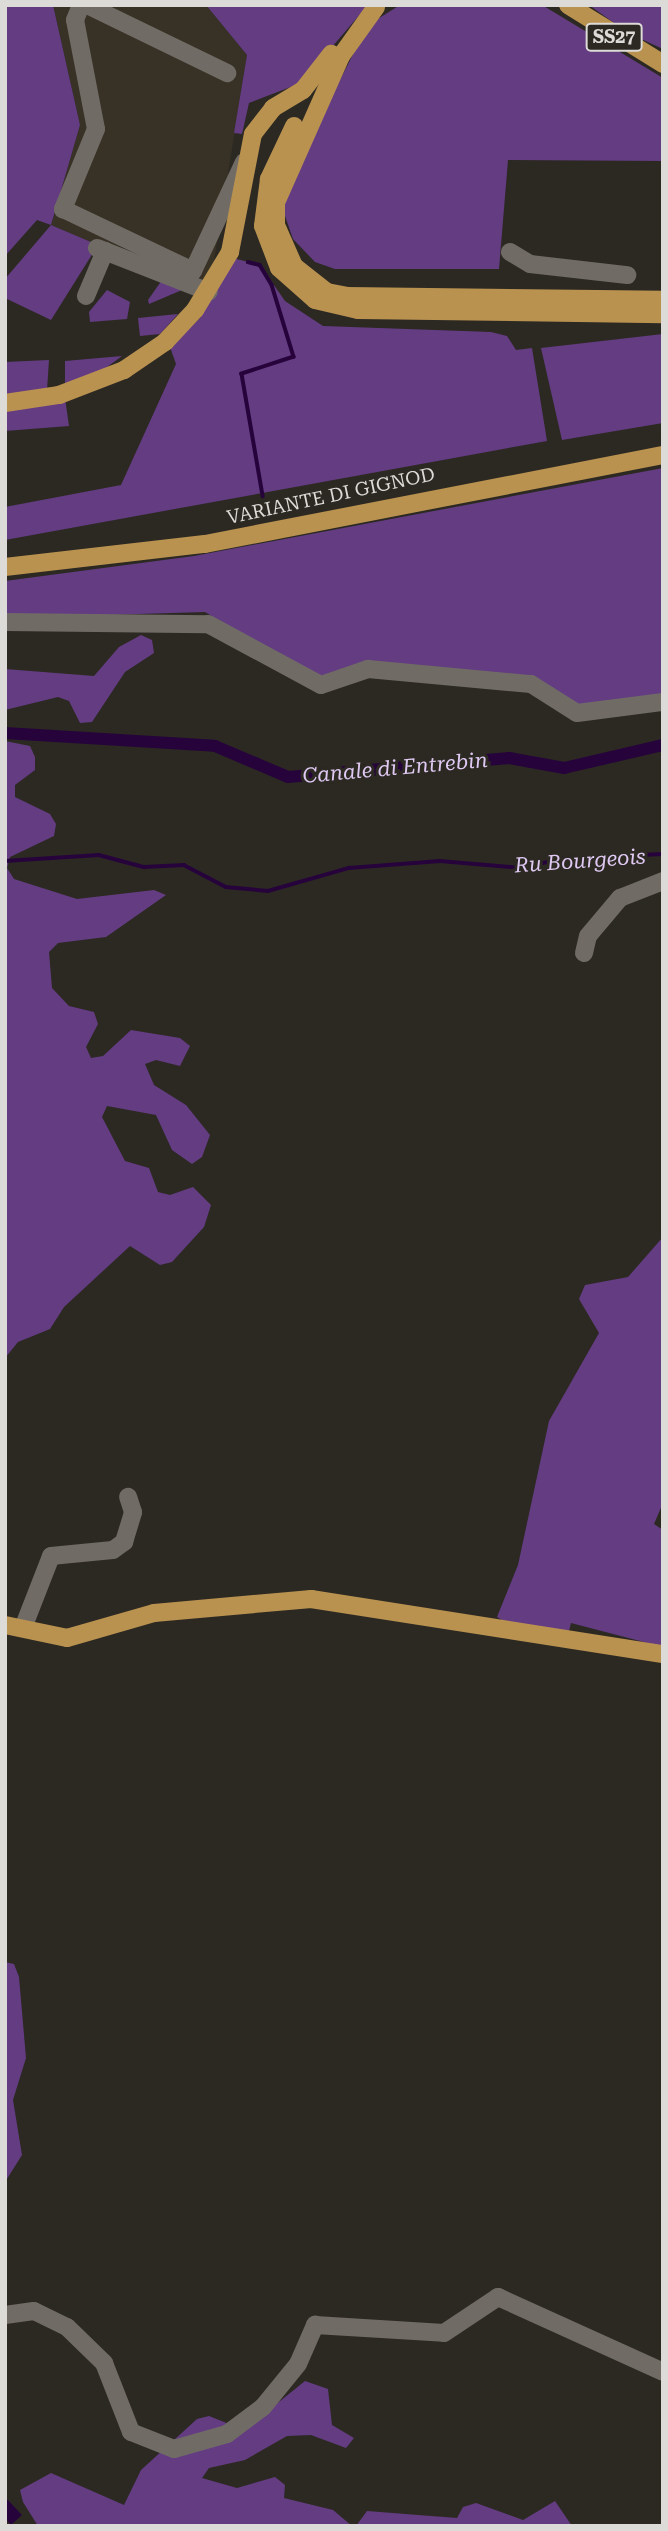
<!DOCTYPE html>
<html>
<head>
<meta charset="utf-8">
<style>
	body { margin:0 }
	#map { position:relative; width:668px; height:2531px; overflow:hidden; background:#2c2923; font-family:"Roboto Serif",serif }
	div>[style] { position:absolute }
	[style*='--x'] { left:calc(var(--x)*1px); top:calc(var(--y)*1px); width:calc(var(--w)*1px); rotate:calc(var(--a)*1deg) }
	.built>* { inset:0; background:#383126 }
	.green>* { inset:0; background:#633c82 }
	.water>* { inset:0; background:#26043b }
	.stream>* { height:3.5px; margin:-1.75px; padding:0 1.75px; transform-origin:1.75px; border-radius:1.75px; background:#26043b }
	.canal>* { height:12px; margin:-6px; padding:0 6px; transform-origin:6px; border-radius:6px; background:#26043b }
	.minor>* { height:18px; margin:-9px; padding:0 9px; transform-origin:9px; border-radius:9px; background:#706c65 }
	.major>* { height:18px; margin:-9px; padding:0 9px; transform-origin:9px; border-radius:9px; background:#ba9250 }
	span { translate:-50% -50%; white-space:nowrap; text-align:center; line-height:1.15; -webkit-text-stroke:6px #2c2923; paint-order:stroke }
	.shield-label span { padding:2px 5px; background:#2c2923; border:2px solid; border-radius:5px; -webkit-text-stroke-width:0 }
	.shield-label { font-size:18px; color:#dddbd7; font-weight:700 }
	.street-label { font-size:19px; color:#dddbd7 }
	.water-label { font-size:21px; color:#dfc9f3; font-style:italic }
	.frame { position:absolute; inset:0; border:7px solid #dddbd7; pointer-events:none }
</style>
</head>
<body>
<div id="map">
	<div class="built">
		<div style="clip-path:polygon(53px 5px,206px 5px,247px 55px,209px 292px,51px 225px,80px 125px)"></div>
	</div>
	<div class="green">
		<div style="clip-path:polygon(5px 5px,53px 5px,80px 125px,51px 225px,98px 245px,51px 320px,5px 298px,5px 279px,51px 225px,37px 220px,5px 256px)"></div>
		<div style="clip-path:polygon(206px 5px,368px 5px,301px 83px,249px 103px,242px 134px,234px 133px,247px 55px)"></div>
		<div style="clip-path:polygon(400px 5px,542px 5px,663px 78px,663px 161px,508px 160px,499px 269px,335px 269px,315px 262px,293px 239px,283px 210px,294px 170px,368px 25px)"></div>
		<div style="clip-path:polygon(589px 5px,663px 5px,663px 49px,628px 33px)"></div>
		<div style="clip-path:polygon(229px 257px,260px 265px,285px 301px,323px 326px,491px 332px,507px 336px,516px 350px,532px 348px,547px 441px,5px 540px,5px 507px,121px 485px,176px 364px,170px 347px,201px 317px)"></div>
		<div style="clip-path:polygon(162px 280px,182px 290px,149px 304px,148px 300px)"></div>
		<div style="clip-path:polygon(107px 290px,130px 302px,127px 319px,90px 322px,89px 312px)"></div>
		<div style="clip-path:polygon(178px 314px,160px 334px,140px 336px,138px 318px)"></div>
		<div style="clip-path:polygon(663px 334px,663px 423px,562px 440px,541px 348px)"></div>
		<div style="clip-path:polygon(122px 356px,99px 373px,65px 386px,65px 361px)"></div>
		<div style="clip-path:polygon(49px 360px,47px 390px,5px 396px,5px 362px)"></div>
		<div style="clip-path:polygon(65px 398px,69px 426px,5px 431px,5px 408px)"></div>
		<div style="clip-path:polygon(663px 468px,663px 698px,570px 706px,539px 679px,521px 675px,310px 675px,205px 612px,5px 618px,5px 581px,194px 556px)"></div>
		<div style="clip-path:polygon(141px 635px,152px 640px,154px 653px,125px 672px,92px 722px,80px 723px,69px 701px,58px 697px,5px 710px,5px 669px,94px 676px,119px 647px)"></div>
		<div style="clip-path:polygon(5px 741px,30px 746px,35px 757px,35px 770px,15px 785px,15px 797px,50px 814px,56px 824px,54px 836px,10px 857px,7px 868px,14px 879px,77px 899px,154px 890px,166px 895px,106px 937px,58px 943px,49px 952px,52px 988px,69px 1006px,94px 1012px,98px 1024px,86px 1047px,91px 1058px,103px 1056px,131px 1030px,180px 1038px,190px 1046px,180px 1066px,156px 1060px,145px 1064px,154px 1085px,186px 1105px,210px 1135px,202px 1157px,192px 1164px,172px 1150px,156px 1115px,107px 1106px,102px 1117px,125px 1161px,149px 1168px,158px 1192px,170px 1195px,193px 1187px,211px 1205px,204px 1227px,172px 1262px,160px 1265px,130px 1246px,64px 1307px,50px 1329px,18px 1342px,5px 1358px)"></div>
		<div style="clip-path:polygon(663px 1237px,663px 1503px,654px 1524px,663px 1530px,663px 1647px,571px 1623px,569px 1631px,505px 1622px,497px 1617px,518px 1565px,549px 1421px,599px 1333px,579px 1299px,585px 1285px,628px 1277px)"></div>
		<div style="clip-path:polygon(5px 1962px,14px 1964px,19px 1977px,26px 2058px,13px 2100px,22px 2155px,5px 2182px)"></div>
		<div style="clip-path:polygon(305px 2381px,328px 2389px,332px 2425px,354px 2438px,346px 2448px,311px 2435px,287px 2436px,245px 2460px,209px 2468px,202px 2478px,237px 2488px,275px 2477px,285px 2485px,284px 2498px,333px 2510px,352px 2526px,38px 2526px,23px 2502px,20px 2490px,51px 2473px,124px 2505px,141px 2470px,197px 2419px,209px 2416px,244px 2430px)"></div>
		<div style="clip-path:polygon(555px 2501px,572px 2526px,356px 2526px,367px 2511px,457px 2518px,463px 2507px,476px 2503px,523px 2520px)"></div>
	</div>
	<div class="water">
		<div style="clip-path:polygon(5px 2497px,22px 2515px,11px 2525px,5px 2518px)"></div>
	</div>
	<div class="stream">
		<div style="--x:248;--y:262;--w:12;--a:14"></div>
		<div style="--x:260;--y:265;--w:23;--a:59"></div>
		<div style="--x:272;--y:285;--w:75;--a:73"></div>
		<div style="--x:294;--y:357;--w:55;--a:161.9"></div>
		<div style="--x:242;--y:374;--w:124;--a:80.2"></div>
		<div style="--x:5;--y:861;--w:94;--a:-3.7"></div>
		<div style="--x:99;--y:855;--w:47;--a:14.9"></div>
		<div style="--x:144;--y:867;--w:40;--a:-2.9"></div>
		<div style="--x:184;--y:865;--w:47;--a:27.6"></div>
		<div style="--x:226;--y:887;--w:42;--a:5.4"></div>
		<div style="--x:268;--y:891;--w:84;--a:-15.9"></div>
		<div style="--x:349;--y:868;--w:91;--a:-4.4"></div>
		<div style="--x:440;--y:861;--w:82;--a:4.9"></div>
		<div style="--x:522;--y:868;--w:44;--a:-13.1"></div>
		<div style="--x:565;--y:858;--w:98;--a:-2.3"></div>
	</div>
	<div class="canal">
		<div style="--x:5;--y:733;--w:210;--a:3.5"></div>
		<div style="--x:215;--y:746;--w:79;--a:23"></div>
		<div style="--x:288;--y:777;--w:222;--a:-4.9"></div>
		<div style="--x:509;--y:758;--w:56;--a:10.3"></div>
		<div style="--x:564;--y:768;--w:102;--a:-13.1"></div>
	</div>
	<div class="minor">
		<div style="--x:81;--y:5;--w:16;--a:112"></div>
		<div style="--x:75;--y:20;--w:111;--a:79.1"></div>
		<div style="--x:96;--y:129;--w:87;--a:112.4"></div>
		<div style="--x:63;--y:209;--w:144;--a:25.5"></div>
		<div style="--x:193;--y:271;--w:120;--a:-64.9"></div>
		<div style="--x:87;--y:5;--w:156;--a:25.9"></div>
		<div style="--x:97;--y:248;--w:120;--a:21.4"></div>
		<div style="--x:510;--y:252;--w:23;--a:31"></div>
		<div style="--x:530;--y:264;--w:98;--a:6.5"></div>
		<div style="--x:86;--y:296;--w:49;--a:-67.1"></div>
		<div style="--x:5;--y:622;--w:203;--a:0.6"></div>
		<div style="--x:208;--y:624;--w:128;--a:28.4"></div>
		<div style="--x:321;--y:685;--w:50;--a:-18.8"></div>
		<div style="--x:368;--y:669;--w:164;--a:5.3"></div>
		<div style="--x:531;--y:684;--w:54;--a:32.2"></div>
		<div style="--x:577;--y:713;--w:87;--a:-7.3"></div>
		<div style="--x:584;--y:953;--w:17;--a:-77"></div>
		<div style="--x:588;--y:936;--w:50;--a:-49.9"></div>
		<div style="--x:620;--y:898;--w:46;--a:-21.6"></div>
		<div style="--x:23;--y:1628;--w:77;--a:-68.7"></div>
		<div style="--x:51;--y:1556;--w:62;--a:-5.5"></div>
		<div style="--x:113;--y:1550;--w:14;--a:-36"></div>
		<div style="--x:124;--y:1542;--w:31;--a:-73"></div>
		<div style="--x:133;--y:1512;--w:16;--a:-108"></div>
		<div style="--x:5;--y:2315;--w:29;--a:-8"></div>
		<div style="--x:34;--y:2311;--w:37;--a:26"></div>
		<div style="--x:67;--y:2327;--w:52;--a:44.2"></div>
		<div style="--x:104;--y:2363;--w:74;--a:68.6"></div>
		<div style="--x:131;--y:2432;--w:46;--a:21.6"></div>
		<div style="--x:174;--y:2449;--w:55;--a:-15.8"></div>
		<div style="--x:227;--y:2434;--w:45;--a:-36.9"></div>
		<div style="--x:263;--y:2407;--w:55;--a:-50.9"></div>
		<div style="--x:298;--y:2364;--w:43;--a:-66.4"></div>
		<div style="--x:315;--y:2325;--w:129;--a:3.5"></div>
		<div style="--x:444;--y:2333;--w:65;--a:-33.7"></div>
		<div style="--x:498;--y:2297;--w:181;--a:24.4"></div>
	</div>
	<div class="major">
		<div style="--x:568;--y:5;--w:112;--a:31.8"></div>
		<div style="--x:376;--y:7;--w:60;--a:125.5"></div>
		<div style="--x:341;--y:56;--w:161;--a:113.9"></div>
		<div style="--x:276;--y:203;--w:22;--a:90"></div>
		<div style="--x:276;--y:225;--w:45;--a:66.3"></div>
		<div style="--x:294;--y:266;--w:42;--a:38.2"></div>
		<div style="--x:327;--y:292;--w:20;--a:11"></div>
		<div style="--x:347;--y:296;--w:316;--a:0.7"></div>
		<div style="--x:294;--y:126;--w:59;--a:115.3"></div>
		<div style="--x:269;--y:179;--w:47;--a:97.3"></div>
		<div style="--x:263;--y:226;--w:45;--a:69.1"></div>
		<div style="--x:279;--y:268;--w:48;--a:41.6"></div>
		<div style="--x:315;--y:300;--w:44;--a:13.1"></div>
		<div style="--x:358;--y:310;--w:305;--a:0.8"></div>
		<div style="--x:5;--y:403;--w:55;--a:-8.4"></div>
		<div style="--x:59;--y:395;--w:70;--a:-21"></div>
		<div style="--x:124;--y:370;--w:50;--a:-34.3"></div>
		<div style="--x:165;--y:342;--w:44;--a:-46.8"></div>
		<div style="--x:195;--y:310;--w:68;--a:-58.9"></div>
		<div style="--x:230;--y:252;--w:120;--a:-79"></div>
		<div style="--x:253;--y:134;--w:33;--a:-52"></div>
		<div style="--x:273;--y:108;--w:35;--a:-31"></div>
		<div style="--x:303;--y:90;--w:46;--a:-52.1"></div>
		<div style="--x:5;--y:567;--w:201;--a:-6.6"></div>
		<div style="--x:205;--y:544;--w:467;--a:-11"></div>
		<div style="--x:5;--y:1625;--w:63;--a:11.8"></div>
		<div style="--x:67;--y:1638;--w:91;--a:-16"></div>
		<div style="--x:154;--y:1613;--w:158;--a:-5.1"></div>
		<div style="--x:311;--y:1599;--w:356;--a:8.9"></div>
	</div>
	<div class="shield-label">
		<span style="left:614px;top:37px">SS27</span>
	</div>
	<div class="street-label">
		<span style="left:331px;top:496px;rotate:-12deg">VARIANTE DI GIGNOD</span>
	</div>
	<div class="water-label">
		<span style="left:395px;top:768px;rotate:-5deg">Canale di Entrebin</span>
		<span style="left:580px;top:861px;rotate:-4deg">Ru Bourgeois</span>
	</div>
	<div class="frame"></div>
</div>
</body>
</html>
